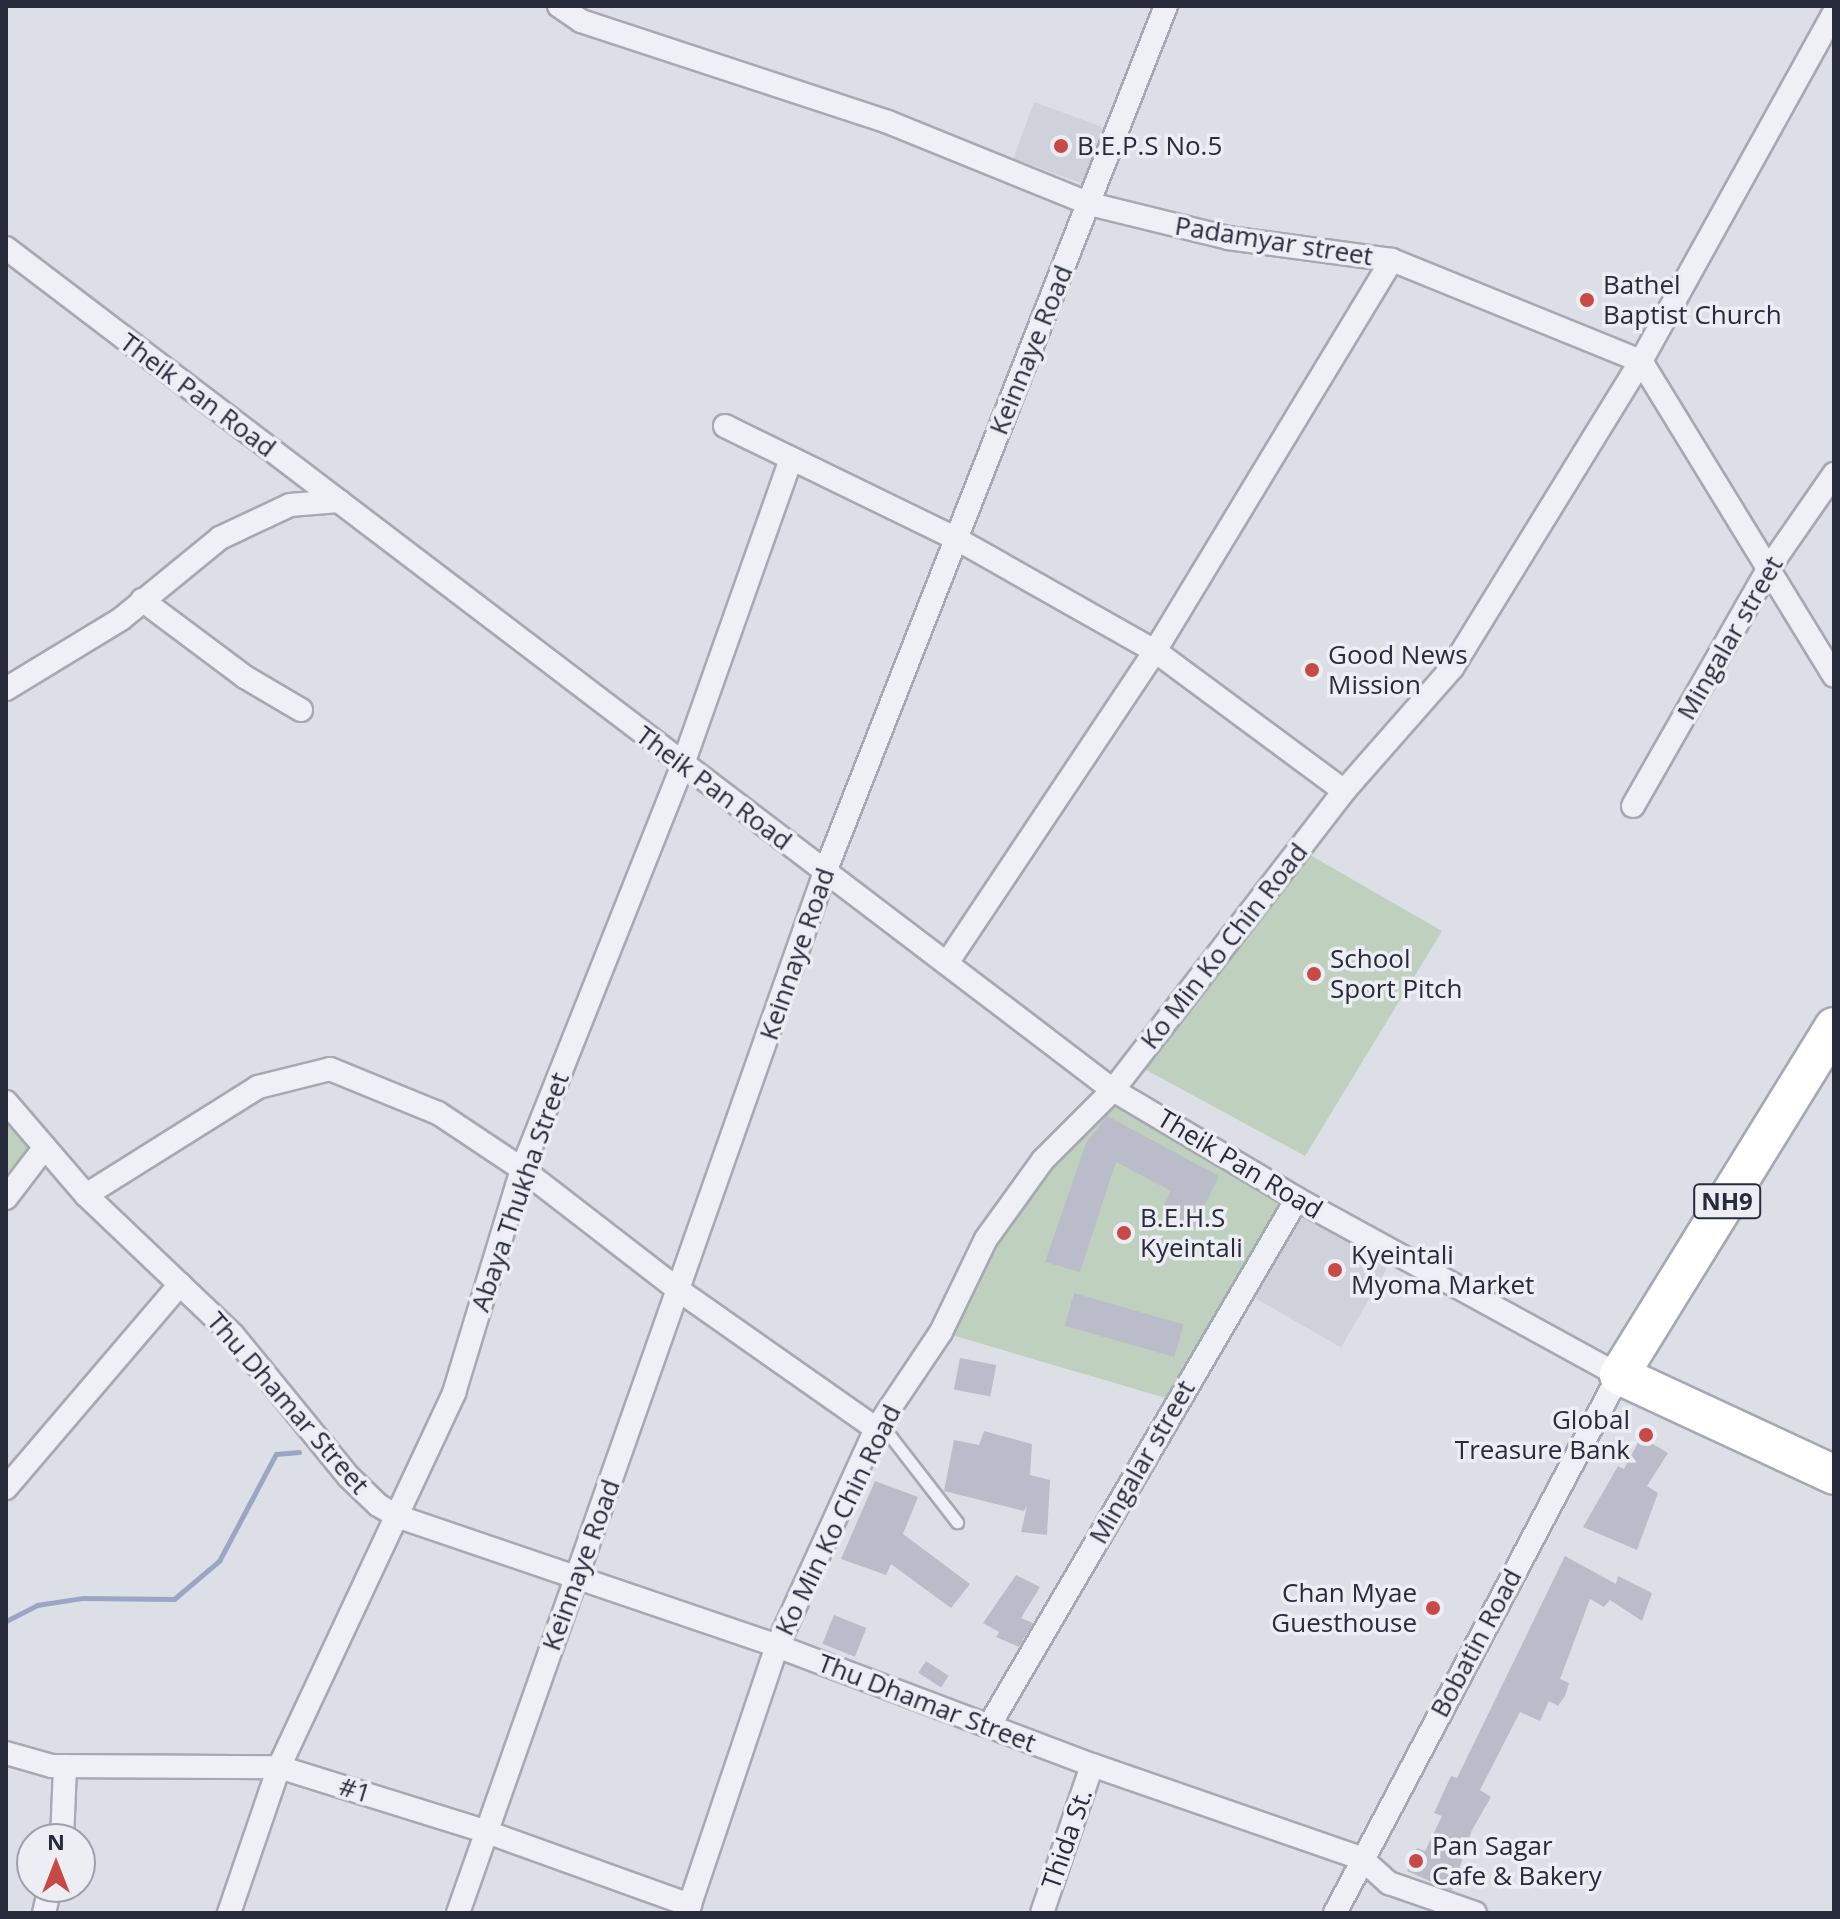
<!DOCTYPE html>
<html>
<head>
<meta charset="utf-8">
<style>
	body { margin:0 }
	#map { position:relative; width:1840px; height:1919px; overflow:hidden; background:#dddfe6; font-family:"Open Sans",sans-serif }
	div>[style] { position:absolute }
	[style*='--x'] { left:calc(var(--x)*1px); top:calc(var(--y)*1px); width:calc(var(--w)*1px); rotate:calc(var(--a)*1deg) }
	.built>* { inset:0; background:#cfd1db; transform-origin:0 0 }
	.green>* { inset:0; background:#c0d0be }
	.stream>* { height:5px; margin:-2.5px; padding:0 2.5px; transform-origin:2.5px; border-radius:2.5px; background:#99a6c5 }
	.building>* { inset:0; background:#babdc9; transform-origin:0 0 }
	.roads { filter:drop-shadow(2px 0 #a6a9b3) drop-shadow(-2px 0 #a6a9b3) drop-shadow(0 2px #a6a9b3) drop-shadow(0 -2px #a6a9b3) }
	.lane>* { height:11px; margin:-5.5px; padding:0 5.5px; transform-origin:5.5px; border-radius:5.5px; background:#eff0f5 }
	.street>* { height:22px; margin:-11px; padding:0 11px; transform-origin:11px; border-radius:11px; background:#eff0f5 }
	.highway>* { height:38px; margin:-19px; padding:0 19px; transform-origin:19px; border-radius:19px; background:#fff }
	.dots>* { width:22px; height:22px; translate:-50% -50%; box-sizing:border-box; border:4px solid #eceef4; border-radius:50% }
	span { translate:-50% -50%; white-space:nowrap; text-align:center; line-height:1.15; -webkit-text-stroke:7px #eceef4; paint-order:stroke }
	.shield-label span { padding:2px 6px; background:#eceef4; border:2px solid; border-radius:6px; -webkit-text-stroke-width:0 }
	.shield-label { font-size:24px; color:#272b3c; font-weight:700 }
	.poi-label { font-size:26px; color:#272b3c }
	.left { translate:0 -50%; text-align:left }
	.right { translate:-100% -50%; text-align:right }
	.street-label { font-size:26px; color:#272b3c }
	.frame { position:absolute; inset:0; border:8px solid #272b3c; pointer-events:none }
	.north { position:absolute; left:16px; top:1823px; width:80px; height:80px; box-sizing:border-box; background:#eceef4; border:2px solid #9da0aa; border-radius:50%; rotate:0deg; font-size:22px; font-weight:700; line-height:32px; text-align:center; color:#272b3c }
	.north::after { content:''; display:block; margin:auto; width:28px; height:36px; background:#c74a46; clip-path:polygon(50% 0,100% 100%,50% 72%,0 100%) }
</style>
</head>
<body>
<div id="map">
	<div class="built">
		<div style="left:1034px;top:102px;width:81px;height:60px;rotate:20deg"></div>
		<div style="left:1305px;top:1202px;width:104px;height:108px;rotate:30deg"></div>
	</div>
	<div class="green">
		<div style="clip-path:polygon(1310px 855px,1442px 931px,1305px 1156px,1137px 1065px)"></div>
		<div style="clip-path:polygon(1101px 1091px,1285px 1194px,1169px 1399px,945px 1333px,986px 1239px)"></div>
		<div style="clip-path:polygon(6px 1102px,45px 1147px,6px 1173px)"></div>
	</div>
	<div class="stream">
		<div style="--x:6;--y:1621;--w:35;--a:-27"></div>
		<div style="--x:37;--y:1605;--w:47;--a:-8.7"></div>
		<div style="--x:83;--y:1598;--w:91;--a:0.6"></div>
		<div style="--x:174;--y:1599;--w:59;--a:-40.2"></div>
		<div style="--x:219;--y:1561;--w:121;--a:-62"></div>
		<div style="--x:276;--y:1454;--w:23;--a:-5"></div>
	</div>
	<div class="building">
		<div style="clip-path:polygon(1107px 1116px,1219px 1176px,1194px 1227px,1161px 1211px,1171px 1191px,1116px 1162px,1080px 1272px,1045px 1262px,1086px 1143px)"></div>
		<div style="left:1074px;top:1293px;width:114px;height:34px;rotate:16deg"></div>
		<div style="left:960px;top:1358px;width:37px;height:32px;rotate:11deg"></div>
		<div style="clip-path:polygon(984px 1431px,1032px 1444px,1030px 1475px,1050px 1480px,1047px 1535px,1021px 1532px,1027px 1506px,1024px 1511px,944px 1491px,954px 1440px,979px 1445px)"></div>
		<div style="clip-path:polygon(1641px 1437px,1668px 1453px,1647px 1486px,1658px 1493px,1637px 1550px,1583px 1527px,1618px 1466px,1624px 1469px)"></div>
		<div style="clip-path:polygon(875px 1481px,918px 1497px,903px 1534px,970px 1584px,951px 1608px,891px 1564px,886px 1575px,841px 1559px)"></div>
		<div style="clip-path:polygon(1565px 1556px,1616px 1584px,1618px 1576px,1652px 1593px,1642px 1621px,1610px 1600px,1604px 1607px,1590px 1599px,1560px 1679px,1569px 1683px,1565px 1696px,1558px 1706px,1549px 1701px,1540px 1721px,1520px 1712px,1480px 1790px,1491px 1797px,1472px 1830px,1452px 1890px,1443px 1887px,1407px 1871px,1417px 1848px,1425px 1851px,1442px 1816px,1434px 1813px,1451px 1776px,1457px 1778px)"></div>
		<div style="clip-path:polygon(1016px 1575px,1040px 1587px,1021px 1618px,1033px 1623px,1019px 1647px,996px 1637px,999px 1632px,983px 1623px)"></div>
		<div style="left:834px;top:1615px;width:35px;height:31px;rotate:22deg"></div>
		<div style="left:926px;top:1661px;width:27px;height:14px;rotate:33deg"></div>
	</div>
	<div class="roads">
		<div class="lane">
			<div style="--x:876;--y:1429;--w:17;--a:28"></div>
			<div style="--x:891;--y:1437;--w:108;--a:52.2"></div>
		</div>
		<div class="street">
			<div style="--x:559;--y:6;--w:27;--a:34"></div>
			<div style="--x:581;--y:21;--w:323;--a:18.2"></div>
			<div style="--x:888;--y:122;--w:218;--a:22.1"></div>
			<div style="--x:1090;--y:204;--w:142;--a:13.8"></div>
			<div style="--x:1228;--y:238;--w:165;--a:7.6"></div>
			<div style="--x:1392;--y:260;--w:269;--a:22.1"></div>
			<div style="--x:1641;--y:361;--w:369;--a:58.5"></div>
			<div style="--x:6;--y:248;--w:1391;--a:37.26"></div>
			<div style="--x:1113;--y:1090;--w:214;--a:30.6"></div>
			<div style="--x:1297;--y:1199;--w:367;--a:28.7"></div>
			<div style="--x:1619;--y:1375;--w:608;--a:117.83"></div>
			<div style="--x:725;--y:426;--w:256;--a:26"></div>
			<div style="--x:955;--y:538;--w:230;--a:29.5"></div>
			<div style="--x:1155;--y:651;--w:235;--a:36.5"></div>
			<div style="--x:142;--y:600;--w:129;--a:36.8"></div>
			<div style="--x:245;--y:677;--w:65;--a:30.5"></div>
			<div style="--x:6;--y:689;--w:135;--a:-31.3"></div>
			<div style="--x:121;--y:619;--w:128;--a:-39.3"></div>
			<div style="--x:220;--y:538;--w:77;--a:-25.2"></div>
			<div style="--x:290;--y:505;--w:49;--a:-4.7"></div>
			<div style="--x:1633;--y:806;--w:273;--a:-60.3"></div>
			<div style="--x:1768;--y:569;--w:116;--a:-55.2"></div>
			<div style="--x:947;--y:963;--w:375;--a:-56.3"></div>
			<div style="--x:1155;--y:651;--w:457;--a:-58.8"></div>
			<div style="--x:6;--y:1102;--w:123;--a:49.3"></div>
			<div style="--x:86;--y:1195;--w:203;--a:43.6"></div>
			<div style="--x:233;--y:1335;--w:183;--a:50.8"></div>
			<div style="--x:349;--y:1477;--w:40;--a:44"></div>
			<div style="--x:378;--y:1505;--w:24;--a:30"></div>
			<div style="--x:399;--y:1517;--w:399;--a:18.8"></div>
			<div style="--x:777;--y:1646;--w:337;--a:20.7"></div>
			<div style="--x:1092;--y:1765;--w:285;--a:19.1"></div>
			<div style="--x:1361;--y:1858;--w:38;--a:42"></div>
			<div style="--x:1389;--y:1883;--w:91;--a:19.2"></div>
			<div style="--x:86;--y:1195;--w:203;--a:-32.1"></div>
			<div style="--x:258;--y:1087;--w:74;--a:-14"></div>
			<div style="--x:330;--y:1069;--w:117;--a:22.2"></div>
			<div style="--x:438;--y:1113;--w:101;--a:33.7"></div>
			<div style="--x:522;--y:1169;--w:200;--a:37.7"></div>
			<div style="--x:680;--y:1291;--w:240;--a:35.1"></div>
			<div style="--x:6;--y:1198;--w:64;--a:-52.6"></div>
			<div style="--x:6;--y:1488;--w:268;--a:-49.5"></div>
			<div style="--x:989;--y:1726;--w:610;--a:-59.7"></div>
			<div style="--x:6;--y:1753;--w:48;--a:15.8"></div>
			<div style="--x:52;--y:1766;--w:227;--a:0.3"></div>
			<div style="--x:279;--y:1767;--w:215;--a:17.3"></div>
			<div style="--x:484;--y:1831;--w:219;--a:19.8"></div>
			<div style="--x:62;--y:1839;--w:73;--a:-87.6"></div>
			<div style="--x:44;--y:1913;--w:27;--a:-77"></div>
			<div style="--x:229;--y:1913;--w:154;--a:-71.1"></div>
			<div style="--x:279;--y:1767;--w:413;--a:-64.9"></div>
			<div style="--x:454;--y:1393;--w:234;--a:-73.1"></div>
			<div style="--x:522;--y:1169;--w:436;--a:-68.3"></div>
			<div style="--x:683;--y:764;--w:320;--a:-70.5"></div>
			<div style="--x:458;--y:1913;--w:1104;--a:-70.58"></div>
			<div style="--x:825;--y:872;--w:931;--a:-68.51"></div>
			<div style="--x:687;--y:1913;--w:282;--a:-71.4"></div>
			<div style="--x:777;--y:1646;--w:239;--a:-65.5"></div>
			<div style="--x:876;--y:1429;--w:117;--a:-56.2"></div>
			<div style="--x:941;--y:1332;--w:103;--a:-64.2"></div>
			<div style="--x:986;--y:1239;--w:97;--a:-54.2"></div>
			<div style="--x:1043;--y:1160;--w:99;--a:-45"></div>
			<div style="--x:1113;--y:1090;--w:378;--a:-52.3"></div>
			<div style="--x:1344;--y:791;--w:164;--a:-48.7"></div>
			<div style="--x:1452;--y:668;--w:361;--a:-58.4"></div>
			<div style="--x:1641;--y:361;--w:398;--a:-61"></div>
			<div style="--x:1042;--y:1913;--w:156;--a:-71.3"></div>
		</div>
		<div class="highway">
			<div style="--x:1834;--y:1027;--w:409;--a:121.7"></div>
			<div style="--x:1619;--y:1375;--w:237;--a:24.9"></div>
		</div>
	</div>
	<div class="dots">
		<div style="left:1061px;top:146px;background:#c74a46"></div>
		<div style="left:1587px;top:300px;background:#c74a46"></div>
		<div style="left:1312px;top:670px;background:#c74a46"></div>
		<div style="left:1314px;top:974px;background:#c74a46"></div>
		<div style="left:1124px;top:1233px;background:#c74a46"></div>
		<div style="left:1335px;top:1270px;background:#c74a46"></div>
		<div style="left:1646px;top:1435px;background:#c74a46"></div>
		<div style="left:1433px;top:1608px;background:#c74a46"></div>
		<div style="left:1416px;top:1861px;background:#c74a46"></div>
	</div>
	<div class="shield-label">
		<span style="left:1727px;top:1201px">NH9</span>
	</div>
	<div class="poi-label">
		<span class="left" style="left:1077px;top:146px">B.E.P.S No.5</span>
		<span class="left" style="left:1603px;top:300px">Bathel<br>Baptist Church</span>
		<span class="left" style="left:1328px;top:670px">Good News<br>Mission</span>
		<span class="left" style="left:1330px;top:974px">School<br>Sport Pitch</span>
		<span class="left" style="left:1140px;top:1233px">B.E.H.S<br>Kyeintali</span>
		<span class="left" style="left:1351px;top:1270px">Kyeintali<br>Myoma Market</span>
		<span class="right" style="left:1630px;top:1435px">Global<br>Treasure Bank</span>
		<span class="right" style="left:1417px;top:1608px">Chan Myae<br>Guesthouse</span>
		<span class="left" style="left:1432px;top:1861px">Pan Sagar<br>Cafe &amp; Bakery</span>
	</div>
	<div class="street-label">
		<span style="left:1274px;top:241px;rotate:9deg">Padamyar street</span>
		<span style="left:1031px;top:350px;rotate:-68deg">Keinnaye Road</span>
		<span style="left:198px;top:395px;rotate:37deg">Theik Pan Road</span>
		<span style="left:1730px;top:638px;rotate:-60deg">Mingalar street</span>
		<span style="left:714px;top:788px;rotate:37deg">Theik Pan Road</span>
		<span style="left:1224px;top:946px;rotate:-52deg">Ko Min Ko Chin Road</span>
		<span style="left:797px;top:954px;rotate:-71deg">Keinnaye Road</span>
		<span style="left:1240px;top:1164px;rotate:31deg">Theik Pan Road</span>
		<span style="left:520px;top:1192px;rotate:-71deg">Abaya Thukha Street</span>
		<span style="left:288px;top:1403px;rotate:49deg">Thu Dhamar Street</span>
		<span style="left:1142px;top:1462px;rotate:-60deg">Mingalar street</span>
		<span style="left:838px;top:1520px;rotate:-64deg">Ko Min Ko Chin Road</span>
		<span style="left:581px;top:1565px;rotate:-70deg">Keinnaye Road</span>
		<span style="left:1476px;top:1643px;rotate:-62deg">Bobatin Road</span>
		<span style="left:927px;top:1703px;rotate:21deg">Thu Dhamar Street</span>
		<span style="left:355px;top:1790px;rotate:17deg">#1</span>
		<span style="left:1067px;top:1839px;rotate:-71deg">Thida St.</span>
	</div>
	<div class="frame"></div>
	<div class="north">N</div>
</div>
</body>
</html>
